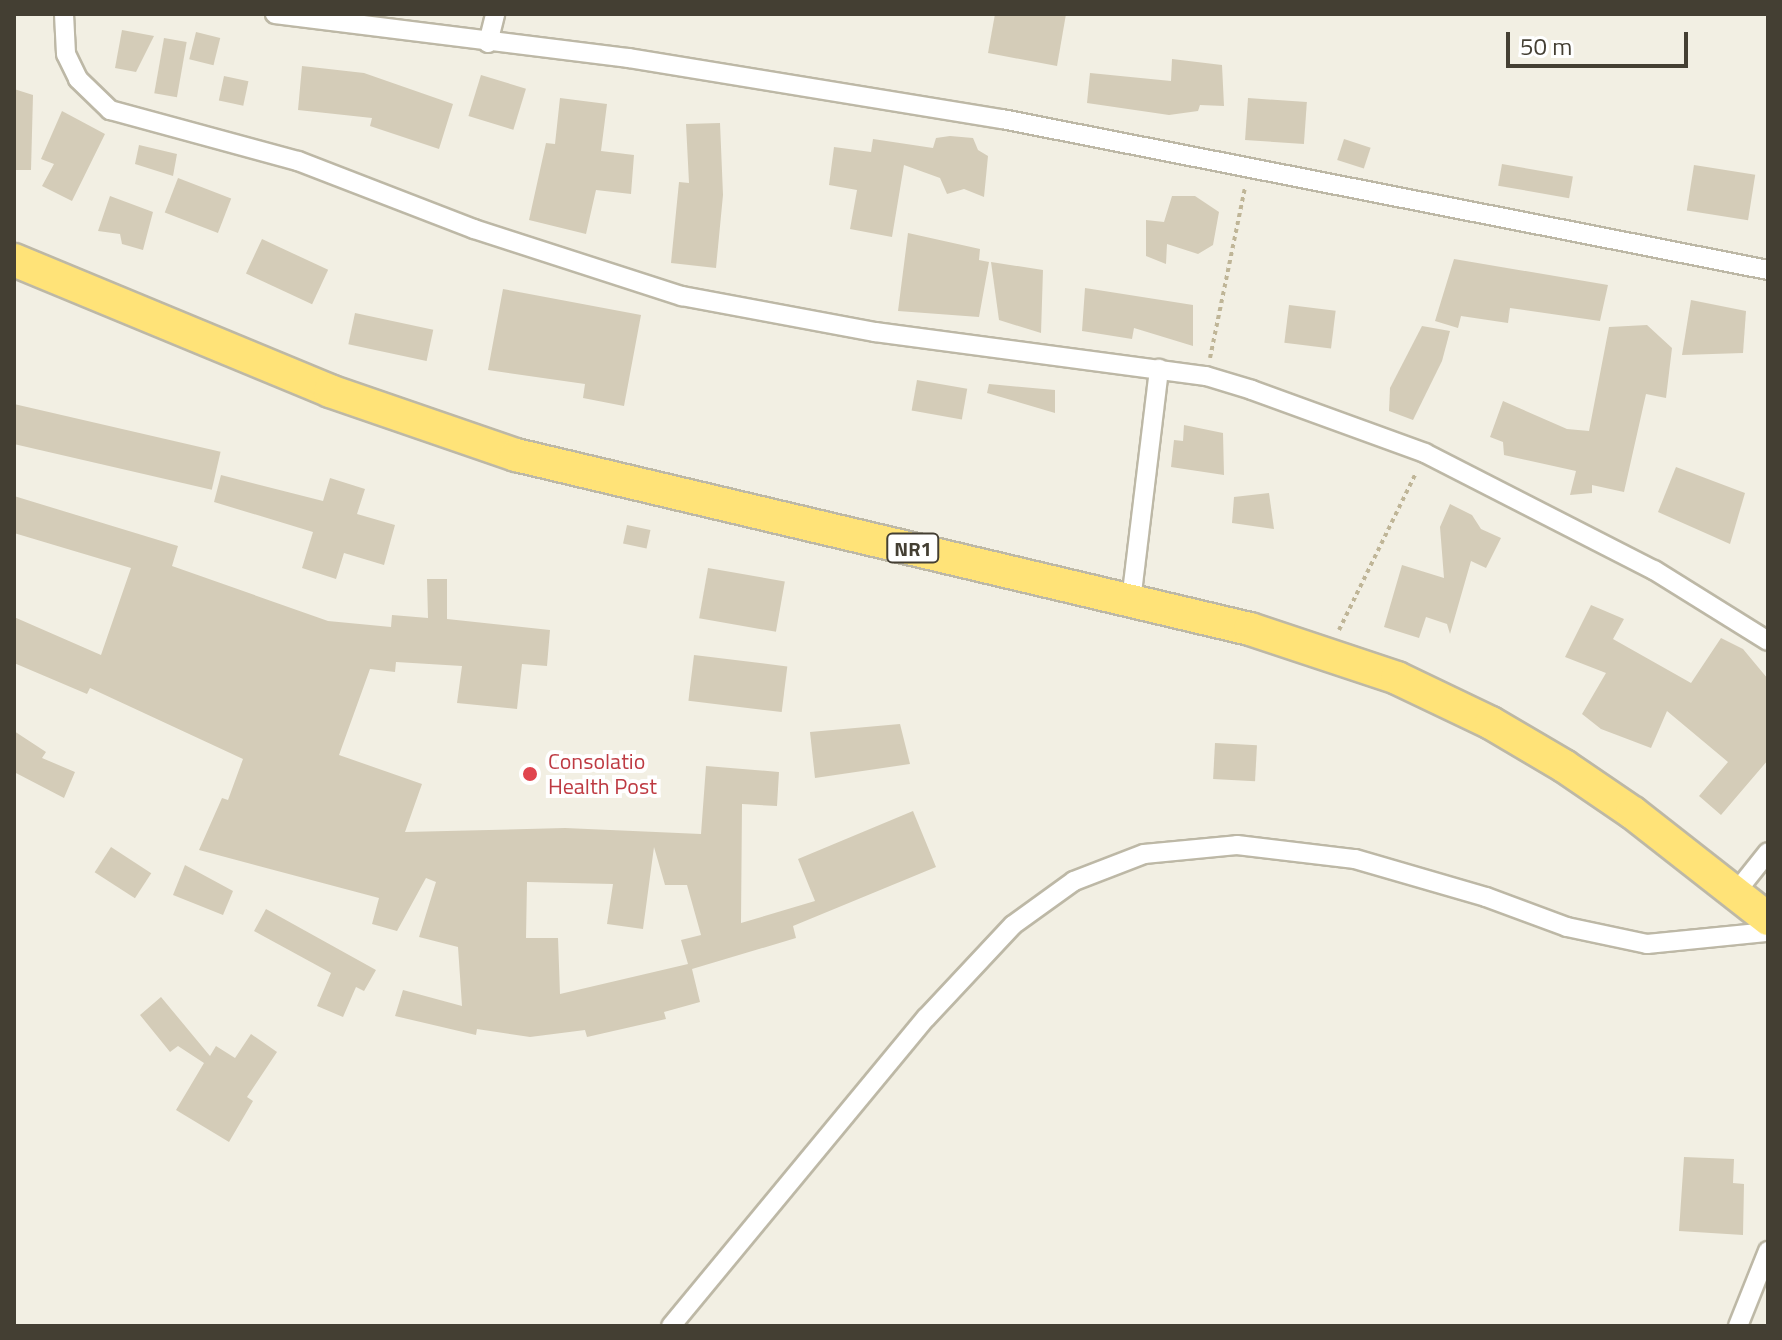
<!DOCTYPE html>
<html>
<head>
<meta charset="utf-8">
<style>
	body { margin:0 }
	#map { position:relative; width:1782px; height:1340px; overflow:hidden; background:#f2efe3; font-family:"Titillium Web",sans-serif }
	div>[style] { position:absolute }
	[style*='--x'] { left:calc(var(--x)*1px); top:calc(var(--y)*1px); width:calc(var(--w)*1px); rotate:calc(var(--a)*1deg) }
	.building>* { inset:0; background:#d4ccb8; transform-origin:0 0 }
	.path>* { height:4px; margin-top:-2px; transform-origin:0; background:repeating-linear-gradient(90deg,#bfb597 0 4px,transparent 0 8px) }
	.roads { filter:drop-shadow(2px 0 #bdb8a6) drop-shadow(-2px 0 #bdb8a6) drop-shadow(0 2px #bdb8a6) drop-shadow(0 -2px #bdb8a6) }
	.minor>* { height:18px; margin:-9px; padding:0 9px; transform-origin:9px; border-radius:9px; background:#fff }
	.trunk>* { height:32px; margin:-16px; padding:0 16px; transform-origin:16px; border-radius:16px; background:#ffe378 }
	.dots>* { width:22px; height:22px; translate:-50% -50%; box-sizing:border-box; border:4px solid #fff; border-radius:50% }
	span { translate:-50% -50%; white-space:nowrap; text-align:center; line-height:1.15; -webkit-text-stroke:8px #fff; paint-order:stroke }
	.shield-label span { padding:2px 6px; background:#fff; border:2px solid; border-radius:6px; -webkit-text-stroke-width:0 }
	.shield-label { font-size:20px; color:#443f33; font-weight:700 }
	.health-label { font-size:22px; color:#be3a42 }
	.left { translate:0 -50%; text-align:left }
	.frame { position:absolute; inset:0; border:16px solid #443f33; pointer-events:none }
	.scale { position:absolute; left:1506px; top:32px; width:182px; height:36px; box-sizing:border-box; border:4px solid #443f33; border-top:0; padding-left:10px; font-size:24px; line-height:28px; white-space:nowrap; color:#443f33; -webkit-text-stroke:6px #fff; paint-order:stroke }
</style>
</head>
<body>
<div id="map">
	<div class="building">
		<div style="clip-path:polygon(995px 14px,1066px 14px,1057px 66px,988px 53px)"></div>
		<div style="clip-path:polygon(122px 30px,154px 36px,136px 72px,115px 68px)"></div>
		<div style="left:196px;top:32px;width:25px;height:28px;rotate:14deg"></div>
		<div style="left:164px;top:38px;width:23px;height:56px;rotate:10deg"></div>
		<div style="clip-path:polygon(1172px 59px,1222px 65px,1224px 106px,1200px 105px,1198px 111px,1169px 115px,1087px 103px,1090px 73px,1171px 81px)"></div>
		<div style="clip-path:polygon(302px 66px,364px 73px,453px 104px,439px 149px,370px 126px,372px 118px,298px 110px)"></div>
		<div style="left:481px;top:75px;width:47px;height:43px;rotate:17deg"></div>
		<div style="left:224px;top:76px;width:25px;height:25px;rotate:12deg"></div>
		<div style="clip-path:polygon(14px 89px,33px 95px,31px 170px,14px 170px)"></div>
		<div style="clip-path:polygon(560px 98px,607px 104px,601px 151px,634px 155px,631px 194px,596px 190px,586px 234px,529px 220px,546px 143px,555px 144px)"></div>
		<div style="left:1248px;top:98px;width:59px;height:42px;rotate:4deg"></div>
		<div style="clip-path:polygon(62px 111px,105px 134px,72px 201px,42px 186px,54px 164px,41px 159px)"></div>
		<div style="clip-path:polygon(720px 123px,723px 195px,716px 268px,671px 263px,679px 182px,689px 183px,686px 124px)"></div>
		<div style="clip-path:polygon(950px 136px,973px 138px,978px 150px,988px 156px,984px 197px,964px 189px,947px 194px,940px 178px,904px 165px,892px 237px,850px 229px,857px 190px,829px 185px,834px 147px,871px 152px,873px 139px,933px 148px,936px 138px)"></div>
		<div style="left:1344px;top:139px;width:28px;height:22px;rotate:18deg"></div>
		<div style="clip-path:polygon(139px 145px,177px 154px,173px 176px,135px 164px)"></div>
		<div style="left:1502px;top:164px;width:72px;height:22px;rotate:10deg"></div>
		<div style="left:1694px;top:165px;width:62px;height:46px;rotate:9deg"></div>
		<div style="left:178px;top:178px;width:57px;height:37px;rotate:21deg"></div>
		<div style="clip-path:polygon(110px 196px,153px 212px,143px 250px,122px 244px,120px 234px,98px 231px)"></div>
		<div style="clip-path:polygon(1172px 196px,1195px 196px,1219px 212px,1213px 245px,1198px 254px,1167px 244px,1166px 264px,1146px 256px,1146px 220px,1164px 222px)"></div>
		<div style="clip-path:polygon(908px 233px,980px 249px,979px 260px,989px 262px,979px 317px,898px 311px)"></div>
		<div style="left:262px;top:239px;width:73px;height:38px;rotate:25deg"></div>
		<div style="clip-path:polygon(1454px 259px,1608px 285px,1600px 321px,1510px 308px,1508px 323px,1461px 316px,1458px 328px,1435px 321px)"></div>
		<div style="clip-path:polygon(991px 262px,1043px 270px,1041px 333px,999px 320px)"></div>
		<div style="clip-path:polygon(1085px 288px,1193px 305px,1193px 346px,1134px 328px,1132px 339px,1082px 331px)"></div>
		<div style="clip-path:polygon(503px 289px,641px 315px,624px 406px,583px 398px,585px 384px,488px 370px)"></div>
		<div style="clip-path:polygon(1691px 300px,1746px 311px,1743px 353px,1682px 355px)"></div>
		<div style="left:1289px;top:305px;width:47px;height:38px;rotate:7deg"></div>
		<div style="left:355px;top:313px;width:80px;height:32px;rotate:12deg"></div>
		<div style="clip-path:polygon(1647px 325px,1672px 348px,1666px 398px,1646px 394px,1624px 492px,1592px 485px,1592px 493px,1570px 495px,1576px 471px,1504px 455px,1503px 442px,1490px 437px,1503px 401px,1567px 429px,1589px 431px,1609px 327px)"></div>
		<div style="clip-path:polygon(1422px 326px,1450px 331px,1442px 361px,1413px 420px,1389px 411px,1390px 388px)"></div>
		<div style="left:917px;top:380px;width:51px;height:31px;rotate:10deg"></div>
		<div style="clip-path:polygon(989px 384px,1055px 390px,1055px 413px,987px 393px)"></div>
		<div style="left:14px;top:404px;width:212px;height:39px;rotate:13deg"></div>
		<div style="clip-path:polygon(1184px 425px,1223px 433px,1224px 475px,1171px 467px,1174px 440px,1183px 441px)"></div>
		<div style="clip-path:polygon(1676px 467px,1745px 493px,1730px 544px,1658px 512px)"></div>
		<div style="clip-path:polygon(221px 475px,323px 501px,330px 478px,365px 489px,357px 514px,395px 525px,384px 565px,344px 553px,336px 579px,302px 568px,313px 532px,214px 502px)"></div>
		<div style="clip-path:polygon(1269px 493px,1274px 529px,1232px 523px,1234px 497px)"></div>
		<div style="clip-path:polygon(evenodd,14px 496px,178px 546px,172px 566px,328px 621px,391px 627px,392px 615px,428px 618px,427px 579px,447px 579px,447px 619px,550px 630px,547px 666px,522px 664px,517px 709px,457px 703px,462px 666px,396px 662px,395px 672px,370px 669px,339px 755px,422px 784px,405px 832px,565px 828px,701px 834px,706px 766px,779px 772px,777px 806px,742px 804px,741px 923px,815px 901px,798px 859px,913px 811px,936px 867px,793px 926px,796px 938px,692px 969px,700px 1002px,664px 1012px,666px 1019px,587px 1037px,585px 1030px,530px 1037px,477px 1029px,476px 1035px,395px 1016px,403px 990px,462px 1006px,458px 947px,419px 937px,436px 882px,426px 878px,397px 931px,372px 924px,379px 898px,199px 850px,222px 798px,228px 800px,243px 759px,90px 688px,87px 694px,14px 663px,14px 617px,101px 655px,131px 568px,14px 533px,14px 496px,654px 847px,665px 885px,687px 885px,701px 935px,681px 940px,688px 964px,560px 994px,558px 938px,526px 938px,527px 882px,613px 884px,607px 924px,643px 929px,654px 847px)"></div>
		<div style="clip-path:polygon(1450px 504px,1472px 515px,1481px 529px,1501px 538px,1486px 568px,1471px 561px,1450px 634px,1447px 624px,1426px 617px,1419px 638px,1384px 627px,1402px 565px,1444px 578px,1440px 527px)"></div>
		<div style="left:627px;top:525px;width:24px;height:19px;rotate:12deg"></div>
		<div style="left:708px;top:568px;width:78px;height:51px;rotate:10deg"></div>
		<div style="clip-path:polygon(1591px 605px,1624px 619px,1613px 639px,1691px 683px,1721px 638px,1743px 649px,1768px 679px,1768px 760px,1721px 815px,1699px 796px,1728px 762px,1667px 711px,1651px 748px,1601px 729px,1582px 714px,1606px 673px,1565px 657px)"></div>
		<div style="left:694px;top:655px;width:94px;height:46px;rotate:7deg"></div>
		<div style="clip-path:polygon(900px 724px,910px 764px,815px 778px,810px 732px)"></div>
		<div style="clip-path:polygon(14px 731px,46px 752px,42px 758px,75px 772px,64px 798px,14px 772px)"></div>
		<div style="left:1215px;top:743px;width:42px;height:36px;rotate:3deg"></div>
		<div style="left:111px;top:847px;width:48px;height:30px;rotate:33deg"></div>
		<div style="clip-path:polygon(185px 865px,233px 891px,223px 915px,173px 895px)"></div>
		<div style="clip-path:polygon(266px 909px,376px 970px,364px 991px,356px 987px,343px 1017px,317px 1006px,331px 973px,254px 931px)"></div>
		<div style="clip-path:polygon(161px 997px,210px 1056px,216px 1046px,235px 1058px,251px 1034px,277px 1052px,247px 1097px,253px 1101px,229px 1142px,176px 1110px,204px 1063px,178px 1046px,170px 1052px,140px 1015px)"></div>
		<div style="clip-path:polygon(1684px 1157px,1734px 1159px,1733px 1183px,1744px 1184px,1743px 1235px,1679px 1231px)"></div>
	</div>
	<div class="path">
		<div style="--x:1210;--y:358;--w:175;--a:-78.4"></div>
		<div style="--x:1339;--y:630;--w:175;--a:-63.9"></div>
	</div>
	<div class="roads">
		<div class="minor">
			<div style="--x:64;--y:14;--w:40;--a:87.1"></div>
			<div style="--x:66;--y:54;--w:28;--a:64"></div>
			<div style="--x:78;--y:79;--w:45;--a:44.1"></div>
			<div style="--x:110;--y:110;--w:195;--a:15.2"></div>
			<div style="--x:298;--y:161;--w:189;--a:21.1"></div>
			<div style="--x:474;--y:229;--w:219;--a:17.9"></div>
			<div style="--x:682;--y:296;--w:196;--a:10.6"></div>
			<div style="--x:875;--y:332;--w:334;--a:7.6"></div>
			<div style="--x:1206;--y:376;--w:48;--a:16.9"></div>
			<div style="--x:1252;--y:390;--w:184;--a:20"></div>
			<div style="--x:1425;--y:453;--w:257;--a:27.1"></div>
			<div style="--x:1654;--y:570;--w:134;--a:31.9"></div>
			<div style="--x:275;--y:14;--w:357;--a:7.1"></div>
			<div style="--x:629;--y:58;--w:378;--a:9.3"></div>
			<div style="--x:1002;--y:119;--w:781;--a:11.15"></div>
			<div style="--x:488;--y:43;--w:30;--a:-76"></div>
			<div style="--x:1131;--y:601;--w:234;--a:-83.1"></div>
			<div style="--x:1736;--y:892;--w:51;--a:-51.3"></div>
			<div style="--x:671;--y:1326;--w:400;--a:-50.4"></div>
			<div style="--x:926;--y:1018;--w:127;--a:-46.9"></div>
			<div style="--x:1013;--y:925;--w:75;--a:-35.8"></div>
			<div style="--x:1074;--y:881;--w:75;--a:-21.1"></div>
			<div style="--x:1144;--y:854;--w:93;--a:-5.5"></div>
			<div style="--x:1237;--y:845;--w:119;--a:6.8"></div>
			<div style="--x:1355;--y:859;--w:136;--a:16.2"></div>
			<div style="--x:1486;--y:897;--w:86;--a:20.3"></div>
			<div style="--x:1567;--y:927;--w:82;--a:12"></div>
			<div style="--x:1647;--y:944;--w:122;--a:-5.7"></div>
			<div style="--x:1738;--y:1326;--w:81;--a:-68.2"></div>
		</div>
		<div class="trunk">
			<div style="--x:14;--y:260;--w:342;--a:22.5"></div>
			<div style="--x:330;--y:391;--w:197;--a:19"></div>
			<div style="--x:516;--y:455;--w:754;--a:13.34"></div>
			<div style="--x:1250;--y:629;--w:155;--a:18.4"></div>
			<div style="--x:1397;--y:678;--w:104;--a:25.6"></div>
			<div style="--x:1491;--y:723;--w:85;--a:30.5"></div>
			<div style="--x:1564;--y:766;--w:83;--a:34.3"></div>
			<div style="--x:1633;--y:813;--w:172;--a:38.1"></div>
		</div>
	</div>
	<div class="dots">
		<div style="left:530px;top:774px;background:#e0444e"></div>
	</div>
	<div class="shield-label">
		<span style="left:913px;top:548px">NR1</span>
	</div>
	<div class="health-label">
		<span class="left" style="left:548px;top:774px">Consolatio<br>Health Post</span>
	</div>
	<div class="frame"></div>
	<div class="scale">50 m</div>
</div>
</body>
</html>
